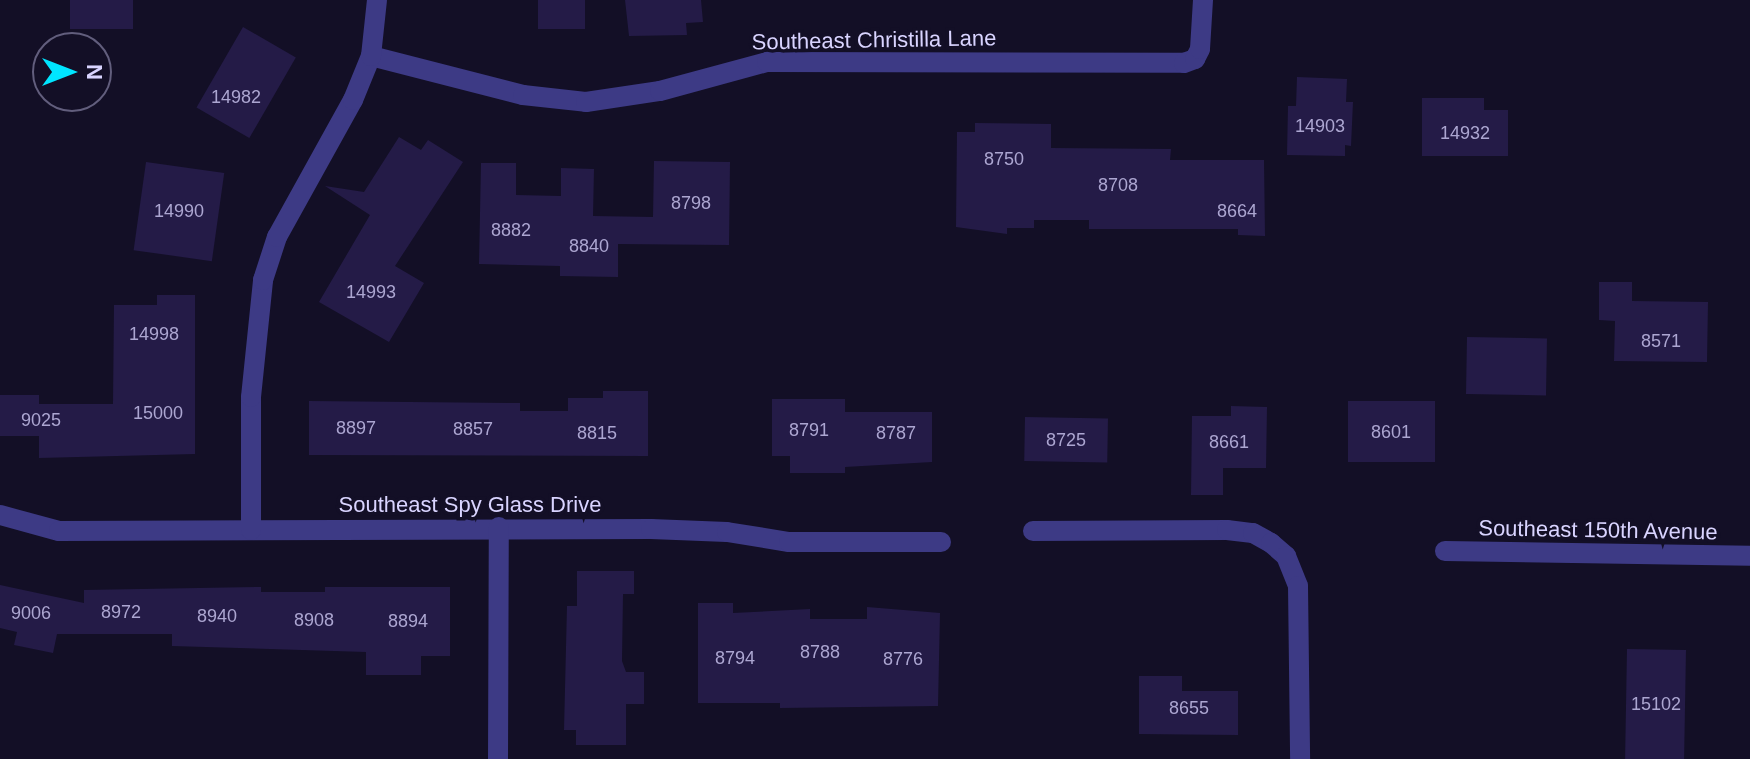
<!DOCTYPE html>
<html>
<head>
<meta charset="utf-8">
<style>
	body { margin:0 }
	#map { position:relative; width:1750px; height:759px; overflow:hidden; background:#130f26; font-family:Helvetica,sans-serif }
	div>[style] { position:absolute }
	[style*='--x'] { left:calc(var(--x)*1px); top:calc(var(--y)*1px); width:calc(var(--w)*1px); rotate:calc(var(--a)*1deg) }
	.building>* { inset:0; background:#241b47; transform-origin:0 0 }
	.street>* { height:20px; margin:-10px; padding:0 10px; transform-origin:10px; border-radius:10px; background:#3d3a85 }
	span { translate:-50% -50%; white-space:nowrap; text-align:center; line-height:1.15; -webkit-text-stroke:7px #130f26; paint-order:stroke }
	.number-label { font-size:18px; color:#aca6d1 }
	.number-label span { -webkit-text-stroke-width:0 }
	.street-label { font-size:22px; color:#d9d4ff }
	.north { position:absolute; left:32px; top:32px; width:80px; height:80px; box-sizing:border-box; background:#130f26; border:2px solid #625e7d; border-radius:50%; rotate:90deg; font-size:22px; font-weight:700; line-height:32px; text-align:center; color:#d9d4ff }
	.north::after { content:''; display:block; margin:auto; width:28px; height:36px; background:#00e5ff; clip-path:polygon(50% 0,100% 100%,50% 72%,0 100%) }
</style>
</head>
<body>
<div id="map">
	<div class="building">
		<div style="left:70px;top:0;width:63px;height:29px"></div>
		<div style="left:538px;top:0;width:47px;height:29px"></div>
		<div style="clip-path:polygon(625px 0,701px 0,703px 22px,686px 23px,687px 35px,629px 36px)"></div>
		<div style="left:243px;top:27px;width:61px;height:93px;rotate:30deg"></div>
		<div style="clip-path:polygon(1297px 77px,1347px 79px,1346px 102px,1353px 102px,1351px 146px,1345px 145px,1345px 156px,1287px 155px,1288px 106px,1296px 106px)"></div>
		<div style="clip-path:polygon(1422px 98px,1484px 98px,1484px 110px,1508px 110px,1508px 156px,1422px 156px)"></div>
		<div style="clip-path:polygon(975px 123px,1051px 124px,1051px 148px,1171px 149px,1170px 160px,1264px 160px,1265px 236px,1238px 235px,1238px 229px,1089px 229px,1089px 220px,1034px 220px,1034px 228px,1007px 228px,1007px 234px,956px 227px,957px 132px,975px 132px)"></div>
		<div style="clip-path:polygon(399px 137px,421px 150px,428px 140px,463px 162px,395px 266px,424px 283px,389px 342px,319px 302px,370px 215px,325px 186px,364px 192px)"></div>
		<div style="clip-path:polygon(654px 161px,730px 162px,729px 245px,618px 244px,618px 277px,560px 276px,560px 266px,479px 264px,481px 163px,516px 163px,516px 195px,561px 196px,561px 168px,594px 169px,593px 216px,653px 217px)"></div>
		<div style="left:146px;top:162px;width:79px;height:89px;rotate:8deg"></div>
		<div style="clip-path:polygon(1599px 282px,1632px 282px,1632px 301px,1708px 302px,1707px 362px,1614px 361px,1615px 321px,1599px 320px)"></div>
		<div style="clip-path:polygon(157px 295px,195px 295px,195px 454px,39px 458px,39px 436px,0 436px,0 395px,39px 395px,39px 404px,113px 404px,114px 305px,157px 305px)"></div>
		<div style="left:1467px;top:337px;width:80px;height:57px;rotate:1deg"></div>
		<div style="clip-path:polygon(603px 391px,648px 391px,648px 456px,309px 455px,309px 401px,520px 403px,520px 411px,568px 411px,568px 398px,603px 398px)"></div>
		<div style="clip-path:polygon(772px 399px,845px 399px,845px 412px,932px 412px,932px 462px,845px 467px,845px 473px,790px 473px,790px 456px,772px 456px)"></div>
		<div style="left:1348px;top:401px;width:87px;height:61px"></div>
		<div style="clip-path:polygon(1231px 406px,1267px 407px,1266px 468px,1223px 468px,1223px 495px,1191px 495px,1192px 416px,1231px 416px)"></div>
		<div style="left:1025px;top:417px;width:83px;height:44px;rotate:1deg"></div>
		<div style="clip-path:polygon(577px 571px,634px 571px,634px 594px,623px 594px,622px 661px,626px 672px,644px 672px,644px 704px,626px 704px,626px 745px,576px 745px,576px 730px,564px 730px,567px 606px,577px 606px)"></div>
		<div style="clip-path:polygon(0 585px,84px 603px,84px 590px,261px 587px,261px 592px,325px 592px,325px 587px,450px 587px,450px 656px,421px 656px,421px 675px,366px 675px,366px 652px,172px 646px,172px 634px,57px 634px,53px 653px,14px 645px,17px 632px,0 628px)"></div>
		<div style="clip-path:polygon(698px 603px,733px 603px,733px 613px,810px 609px,810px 619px,867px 619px,867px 607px,940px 613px,938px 706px,780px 708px,780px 703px,698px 703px)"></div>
		<div style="left:1627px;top:649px;width:59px;height:110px;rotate:1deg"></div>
		<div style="clip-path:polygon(1139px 676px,1182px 676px,1182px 691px,1238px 691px,1238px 735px,1139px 734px)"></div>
	</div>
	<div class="street">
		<div style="--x:371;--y:56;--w:157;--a:14.4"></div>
		<div style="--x:523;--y:95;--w:63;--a:6.3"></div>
		<div style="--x:586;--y:102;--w:75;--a:-8.5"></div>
		<div style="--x:660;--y:91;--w:111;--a:-15.2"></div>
		<div style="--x:767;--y:62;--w:417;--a:0.1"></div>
		<div style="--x:1184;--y:63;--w:12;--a:-20"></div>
		<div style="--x:1195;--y:59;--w:11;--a:-63"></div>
		<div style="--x:1200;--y:49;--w:49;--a:-86.5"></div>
		<div style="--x:0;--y:515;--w:61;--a:15.2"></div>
		<div style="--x:59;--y:531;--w:592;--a:-0.19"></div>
		<div style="--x:651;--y:529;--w:76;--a:2.3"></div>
		<div style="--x:727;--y:532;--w:63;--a:9.2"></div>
		<div style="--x:789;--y:542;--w:152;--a:0"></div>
		<div style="--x:251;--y:530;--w:133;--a:-90"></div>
		<div style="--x:251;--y:397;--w:118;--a:-84.1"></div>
		<div style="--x:263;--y:280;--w:45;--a:-72"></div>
		<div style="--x:277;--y:237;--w:157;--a:-61"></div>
		<div style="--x:353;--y:100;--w:48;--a:-67.8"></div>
		<div style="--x:371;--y:56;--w:56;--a:-83.9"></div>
		<div style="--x:1033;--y:531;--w:194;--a:-0.3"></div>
		<div style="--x:1227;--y:530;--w:26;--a:7"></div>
		<div style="--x:1253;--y:533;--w:21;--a:29"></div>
		<div style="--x:1271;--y:543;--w:20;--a:41"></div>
		<div style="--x:1286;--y:556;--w:32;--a:68"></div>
		<div style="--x:1298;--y:586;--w:173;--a:89.3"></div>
		<div style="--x:1445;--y:551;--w:305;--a:0.9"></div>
		<div style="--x:498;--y:759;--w:232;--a:-89.8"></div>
	</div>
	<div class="number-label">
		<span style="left:236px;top:97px">14982</span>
		<span style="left:1320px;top:126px">14903</span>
		<span style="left:1465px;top:133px">14932</span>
		<span style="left:1004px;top:159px">8750</span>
		<span style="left:1118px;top:185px">8708</span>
		<span style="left:691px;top:203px">8798</span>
		<span style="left:179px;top:211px">14990</span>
		<span style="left:1237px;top:211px">8664</span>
		<span style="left:511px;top:230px">8882</span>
		<span style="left:589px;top:246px">8840</span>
		<span style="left:371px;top:292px">14993</span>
		<span style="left:154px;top:334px">14998</span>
		<span style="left:1661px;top:341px">8571</span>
		<span style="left:158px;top:413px">15000</span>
		<span style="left:41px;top:420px">9025</span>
		<span style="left:356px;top:428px">8897</span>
		<span style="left:473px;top:429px">8857</span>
		<span style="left:809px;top:430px">8791</span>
		<span style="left:1391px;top:432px">8601</span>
		<span style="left:597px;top:433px">8815</span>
		<span style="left:896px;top:433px">8787</span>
		<span style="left:1066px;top:440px">8725</span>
		<span style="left:1229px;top:442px">8661</span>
		<span style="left:121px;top:612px">8972</span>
		<span style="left:31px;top:613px">9006</span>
		<span style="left:217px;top:616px">8940</span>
		<span style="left:314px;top:620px">8908</span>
		<span style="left:408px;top:621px">8894</span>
		<span style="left:820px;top:652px">8788</span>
		<span style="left:735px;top:658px">8794</span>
		<span style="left:903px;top:659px">8776</span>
		<span style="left:1656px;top:704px">15102</span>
		<span style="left:1189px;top:708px">8655</span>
	</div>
	<div class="street-label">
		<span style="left:874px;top:40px;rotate:-1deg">Southeast Christilla Lane</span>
		<span style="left:470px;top:505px">Southeast Spy Glass Drive</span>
		<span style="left:1598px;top:530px;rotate:1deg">Southeast 150th Avenue</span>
	</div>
	<div class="north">N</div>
</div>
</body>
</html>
